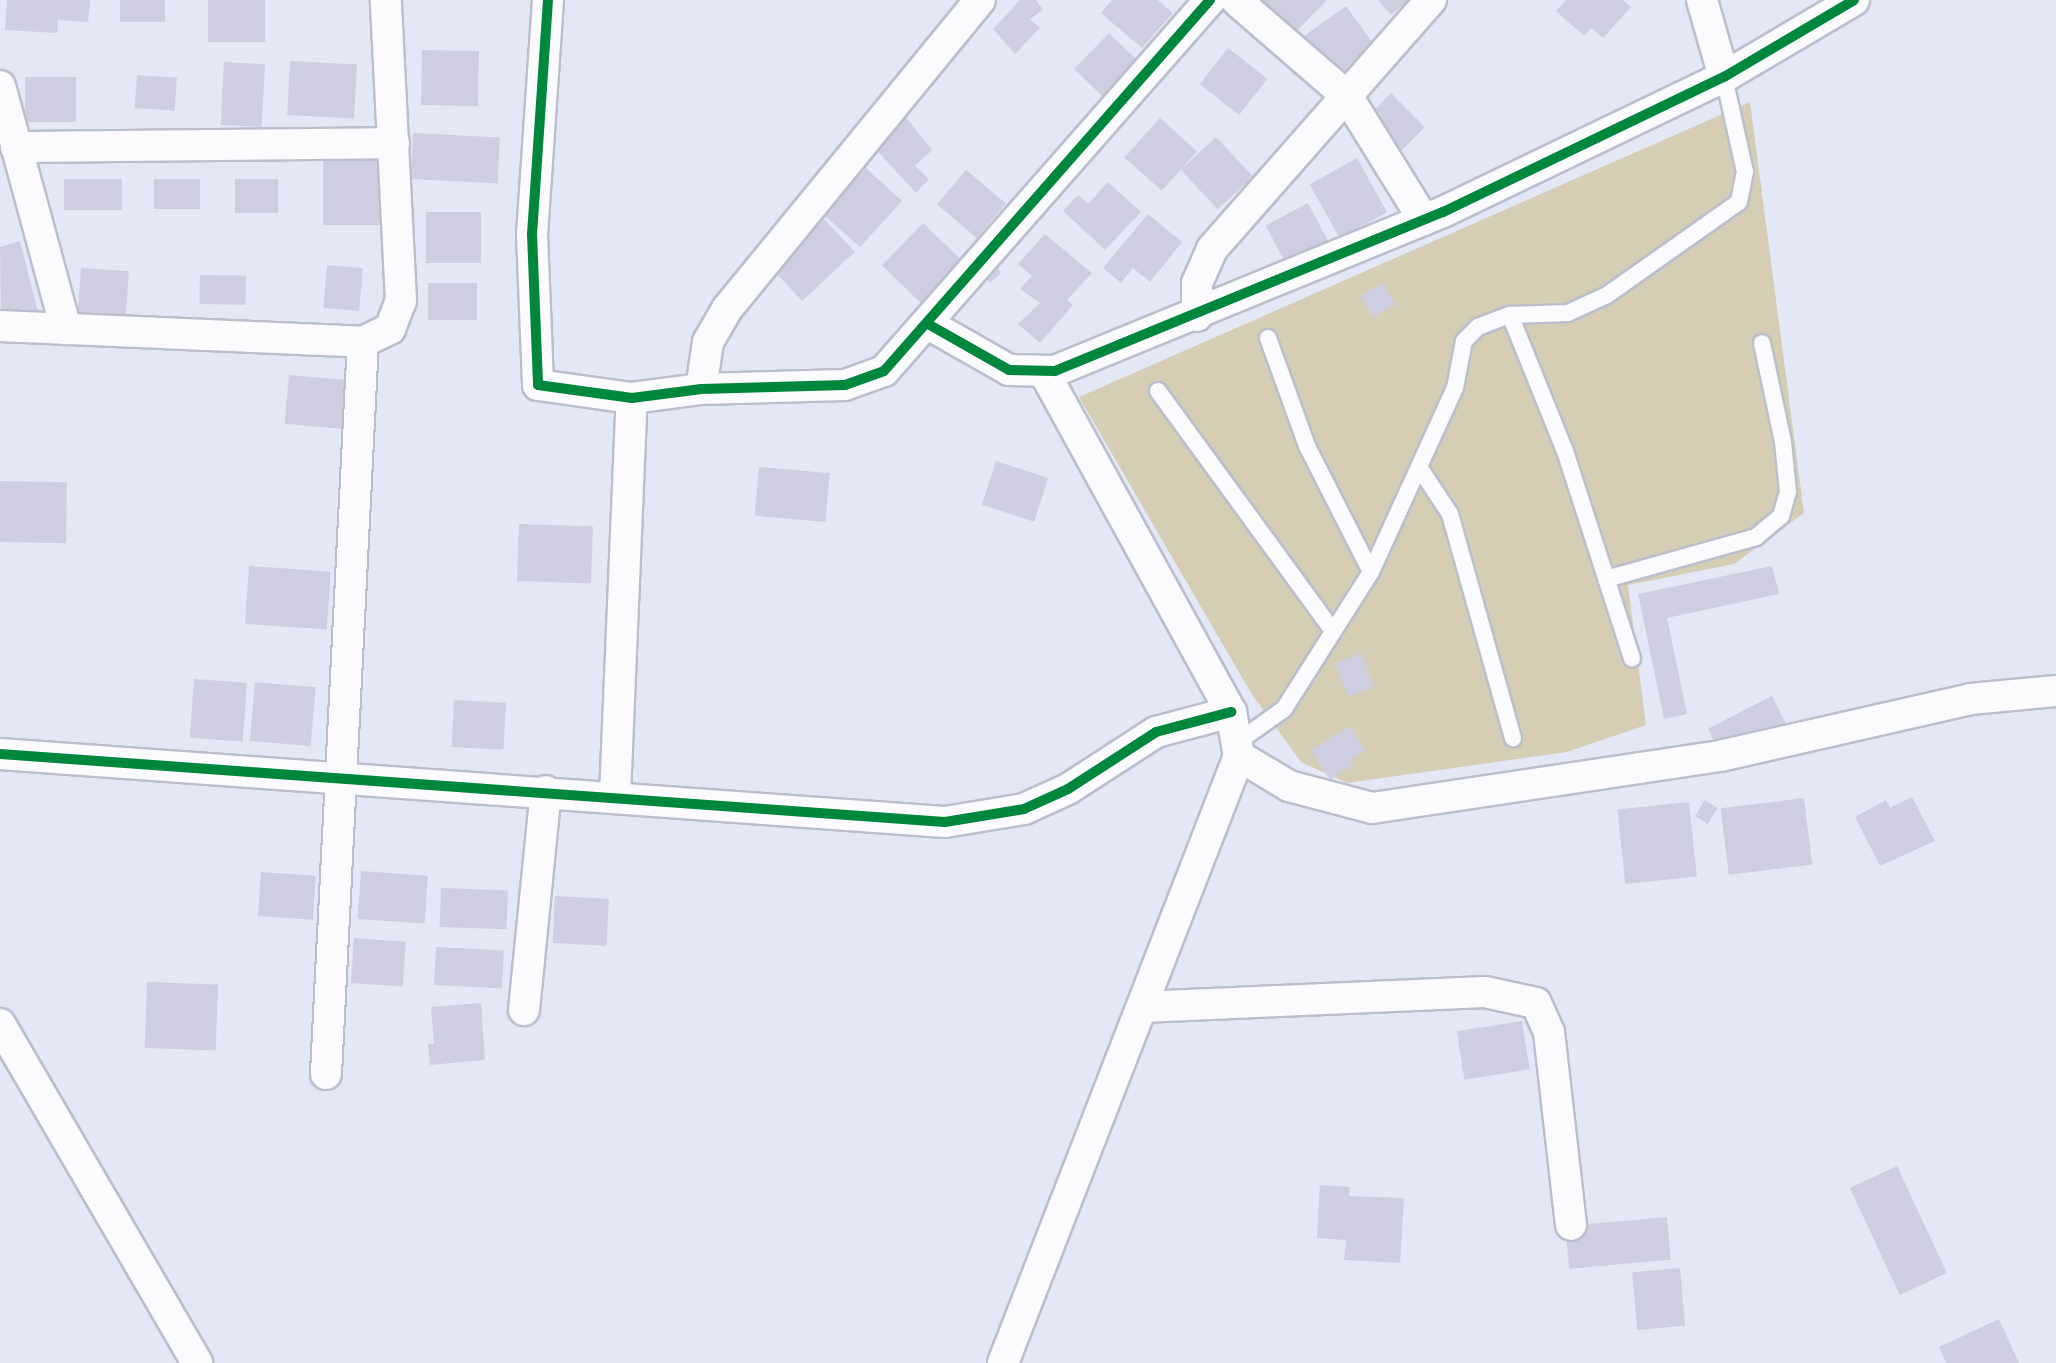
<!DOCTYPE html>
<html>
<head>
<meta charset="utf-8">
<style>
	body { margin:0 }
	#map { position:relative; width:2056px; height:1363px; overflow:hidden; background:#e4e7f5; font-family:"Noto Serif",serif }
	div>[style] { position:absolute }
	[style*='--x'] { left:calc(var(--x)*1px); top:calc(var(--y)*1px); width:calc(var(--w)*1px); rotate:calc(var(--a)*1deg) }
	.green>* { inset:0; background:#d5ceb4 }
	.building>* { inset:0; background:#cfcee0; transform-origin:0 0 }
	.roads { filter:drop-shadow(2px 0 #bbbecc) drop-shadow(-2px 0 #bbbecc) drop-shadow(0 2px #bbbecc) drop-shadow(0 -2px #bbbecc) }
	.lane>* { height:16px; margin:-8px; padding:0 8px; transform-origin:8px; border-radius:8px; background:#fbfbfe }
	.street>* { height:30px; margin:-15px; padding:0 15px; transform-origin:15px; border-radius:15px; background:#fbfbfe }
	.cycleway>* { height:10px; margin:-5px; padding:0 5px; transform-origin:5px; border-radius:5px; background:#00873e }
	span { translate:-50% -50%; white-space:nowrap; text-align:center; line-height:1.15; -webkit-text-stroke:6px #fff; paint-order:stroke }
</style>
</head>
<body>
<div id="map">
	<div class="green">
		<div style="clip-path:polygon(1750px 102px,1804px 513px,1734px 564px,1628px 585px,1646px 725px,1567px 752px,1347px 783px,1301px 762px,1251px 693px,1079px 397px)"></div>
	</div>
	<div class="building">
		<div style="clip-path:polygon(7px 0,90px 0,88px 22px,58px 20px,57px 33px,5px 30px)"></div>
		<div style="left:120px;top:0;width:45px;height:22px"></div>
		<div style="left:208px;top:0;width:57px;height:42px"></div>
		<div style="clip-path:polygon(1020px 0,1036px 0,1043px 10px,1030px 19px,1040px 28px,1015px 54px,993px 29px)"></div>
		<div style="clip-path:polygon(1112px 0,1158px 0,1173px 13px,1142px 48px,1101px 13px)"></div>
		<div style="clip-path:polygon(1252px 0,1327px 0,1291px 37px)"></div>
		<div style="clip-path:polygon(1378px 0,1409px 0,1391px 15px)"></div>
		<div style="clip-path:polygon(1566px 0,1623px 0,1631px 7px,1603px 38px,1591px 28px,1584px 36px,1556px 11px)"></div>
		<div style="clip-path:polygon(1346px 6px,1375px 46px,1347px 67px,1354px 77px,1342px 86px,1304px 36px)"></div>
		<div style="left:1109px;top:33px;width:47px;height:50px;rotate:44deg"></div>
		<div style="left:1228px;top:48px;width:50px;height:46px;rotate:38deg"></div>
		<div style="left:422px;top:50px;width:57px;height:55px;rotate:1deg"></div>
		<div style="left:290px;top:61px;width:67px;height:54px;rotate:3deg"></div>
		<div style="left:224px;top:62px;width:41px;height:63px;rotate:3deg"></div>
		<div style="left:137px;top:75px;width:40px;height:33px;rotate:4deg"></div>
		<div style="left:25px;top:77px;width:51px;height:45px"></div>
		<div style="left:1391px;top:93px;width:48px;height:35px;rotate:45deg"></div>
		<div style="clip-path:polygon(901px 111px,932px 150px,915px 166px,929px 179px,916px 193px,871px 144px)"></div>
		<div style="left:1160px;top:118px;width:50px;height:53px;rotate:42deg"></div>
		<div style="left:413px;top:133px;width:87px;height:46px;rotate:3deg"></div>
		<div style="left:1216px;top:137px;width:54px;height:48px;rotate:47deg"></div>
		<div style="left:323px;top:155px;width:64px;height:70px"></div>
		<div style="left:1357px;top:158px;width:62px;height:54px;rotate:61deg"></div>
		<div style="clip-path:polygon(866px 168px,902px 201px,860px 247px,816px 208px,833px 189px,841px 196px)"></div>
		<div style="left:966px;top:170px;width:52px;height:45px;rotate:40deg"></div>
		<div style="left:64px;top:179px;width:58px;height:31px"></div>
		<div style="left:200px;top:179px;width:30px;height:46px;rotate:90deg"></div>
		<div style="left:235px;top:179px;width:43px;height:34px"></div>
		<div style="clip-path:polygon(1108px 182px,1141px 212px,1105px 250px,1063px 211px,1078px 195px,1088px 204px)"></div>
		<div style="left:1308px;top:203px;width:52px;height:48px;rotate:62deg"></div>
		<div style="left:426px;top:212px;width:55px;height:51px"></div>
		<div style="clip-path:polygon(1148px 214px,1182px 242px,1150px 282px,1133px 268px,1121px 283px,1103px 268px)"></div>
		<div style="left:824px;top:219px;width:45px;height:72px;rotate:47deg"></div>
		<div style="left:923px;top:223px;width:57px;height:59px;rotate:44deg"></div>
		<div style="clip-path:polygon(1045px 234px,1092px 273px,1067px 300px,1073px 305px,1040px 343px,1018px 324px,1040px 303px,1020px 289px,1032px 276px,1018px 264px)"></div>
		<div style="clip-path:polygon(20px 241px,39px 316px,1px 316px,0 247px)"></div>
		<div style="left:327px;top:265px;width:36px;height:43px;rotate:5deg"></div>
		<div style="clip-path:polygon(996px 266px,1001px 273px,990px 283px,983px 274px)"></div>
		<div style="left:81px;top:268px;width:48px;height:45px;rotate:4deg"></div>
		<div style="left:200px;top:275px;width:46px;height:29px;rotate:1deg"></div>
		<div style="left:477px;top:283px;width:37px;height:49px;rotate:90deg"></div>
		<div style="left:1383px;top:283px;width:25px;height:26px;rotate:61deg"></div>
		<div style="left:289px;top:375px;width:60px;height:49px;rotate:5deg"></div>
		<div style="left:996px;top:461px;width:55px;height:46px;rotate:18deg"></div>
		<div style="left:759px;top:467px;width:71px;height:49px;rotate:5deg"></div>
		<div style="left:0;top:481px;width:67px;height:61px;rotate:1deg"></div>
		<div style="left:519px;top:524px;width:74px;height:57px;rotate:2deg"></div>
		<div style="left:249px;top:566px;width:82px;height:58px;rotate:4deg"></div>
		<div style="clip-path:polygon(1772px 566px,1779px 594px,1667px 618px,1687px 714px,1664px 719px,1638px 594px)"></div>
		<div style="left:1361px;top:653px;width:36px;height:28px;rotate:69deg"></div>
		<div style="left:194px;top:679px;width:53px;height:59px;rotate:4deg"></div>
		<div style="left:255px;top:682px;width:61px;height:59px;rotate:5deg"></div>
		<div style="left:1772px;top:696px;width:35px;height:72px;rotate:63deg"></div>
		<div style="left:454px;top:700px;width:52px;height:47px;rotate:3deg"></div>
		<div style="clip-path:polygon(1350px 726px,1365px 751px,1350px 760px,1353px 765px,1330px 780px,1311px 750px)"></div>
		<div style="clip-path:polygon(1912px 797px,1935px 841px,1880px 866px,1855px 817px,1886px 800px,1890px 808px)"></div>
		<div style="left:1804px;top:798px;width:67px;height:84px;rotate:83deg"></div>
		<div style="left:1705px;top:800px;width:15px;height:19px;rotate:32deg"></div>
		<div style="left:1689px;top:802px;width:75px;height:72px;rotate:84deg"></div>
		<div style="left:361px;top:871px;width:67px;height:48px;rotate:4deg"></div>
		<div style="left:261px;top:872px;width:55px;height:44px;rotate:4deg"></div>
		<div style="left:441px;top:888px;width:67px;height:39px;rotate:2deg"></div>
		<div style="left:555px;top:896px;width:54px;height:47px;rotate:3deg"></div>
		<div style="left:354px;top:938px;width:52px;height:45px;rotate:4deg"></div>
		<div style="left:436px;top:947px;width:68px;height:38px;rotate:3deg"></div>
		<div style="left:147px;top:982px;width:71px;height:66px;rotate:2deg"></div>
		<div style="clip-path:polygon(481px 1003px,485px 1060px,430px 1065px,428px 1044px,434px 1044px,431px 1007px)"></div>
		<div style="left:1522px;top:1021px;width:49px;height:66px;rotate:81deg"></div>
		<div style="left:1897px;top:1166px;width:118px;height:52px;rotate:65deg"></div>
		<div style="clip-path:polygon(1320px 1185px,1350px 1187px,1349px 1196px,1404px 1198px,1400px 1263px,1344px 1260px,1346px 1240px,1317px 1238px)"></div>
		<div style="left:1667px;top:1217px;width:43px;height:102px;rotate:85deg"></div>
		<div style="left:1680px;top:1268px;width:58px;height:48px;rotate:85deg"></div>
		<div style="clip-path:polygon(1999px 1319px,2019px 1363px,1946px 1363px,1939px 1347px)"></div>
	</div>
	<div class="roads">
		<div class="lane">
			<div style="--x:1510;--y:315;--w:147;--a:68"></div>
			<div style="--x:1565;--y:451;--w:218;--a:72.1"></div>
			<div style="--x:1268;--y:338;--w:115;--a:70.1"></div>
			<div style="--x:1307;--y:446;--w:141;--a:63.1"></div>
			<div style="--x:1158;--y:391;--w:297;--a:53.9"></div>
			<div style="--x:1419;--y:467;--w:56;--a:56.6"></div>
			<div style="--x:1450;--y:514;--w:233;--a:74.3"></div>
			<div style="--x:1606;--y:579;--w:156;--a:-15.6"></div>
			<div style="--x:1756;--y:537;--w:33;--a:-40"></div>
			<div style="--x:1781;--y:516;--w:25;--a:-74"></div>
			<div style="--x:1788;--y:492;--w:50;--a:-95.7"></div>
			<div style="--x:1783;--y:442;--w:101;--a:-102"></div>
			<div style="--x:1239;--y:741;--w:55;--a:-35.4"></div>
			<div style="--x:1284;--y:709;--w:162;--a:-57.6"></div>
			<div style="--x:1371;--y:572;--w:202;--a:-65.5"></div>
			<div style="--x:1455;--y:388;--w:48;--a:-79.2"></div>
			<div style="--x:1464;--y:341;--w:20;--a:-45"></div>
			<div style="--x:1478;--y:327;--w:34;--a:-21"></div>
			<div style="--x:1510;--y:315;--w:58;--a:-2"></div>
			<div style="--x:1568;--y:313;--w:43;--a:-24.8"></div>
			<div style="--x:1607;--y:295;--w:161;--a:-35.2"></div>
			<div style="--x:1739;--y:202;--w:31;--a:-79"></div>
			<div style="--x:1745;--y:172;--w:97;--a:-102.5"></div>
		</div>
		<div class="street">
			<div style="--x:548;--y:0;--w:235;--a:93.9"></div>
			<div style="--x:532;--y:234;--w:151;--a:87.7"></div>
			<div style="--x:538;--y:385;--w:95;--a:7.9"></div>
			<div style="--x:632;--y:398;--w:70;--a:-7.4"></div>
			<div style="--x:701;--y:389;--w:144;--a:-1.6"></div>
			<div style="--x:845;--y:385;--w:41;--a:-19.7"></div>
			<div style="--x:884;--y:371;--w:494;--a:-48.7"></div>
			<div style="--x:1236;--y:0;--w:147;--a:40.9"></div>
			<div style="--x:1347;--y:96;--w:146;--a:58.2"></div>
			<div style="--x:1702;--y:0;--w:80;--a:74.1"></div>
			<div style="--x:0;--y:86;--w:252;--a:74.8"></div>
			<div style="--x:16;--y:147;--w:378;--a:-0.6"></div>
			<div style="--x:1197;--y:316;--w:33;--a:-90"></div>
			<div style="--x:1197;--y:283;--w:37;--a:-66"></div>
			<div style="--x:1212;--y:249;--w:332;--a:-48.7"></div>
			<div style="--x:928;--y:324;--w:93;--a:29.6"></div>
			<div style="--x:1009;--y:370;--w:46;--a:1.2"></div>
			<div style="--x:1055;--y:371;--w:419;--a:-22.3"></div>
			<div style="--x:1443;--y:212;--w:312;--a:-25.7"></div>
			<div style="--x:1724;--y:77;--w:151;--a:-30.6"></div>
			<div style="--x:0;--y:326;--w:363;--a:2.5"></div>
			<div style="--x:363;--y:342;--w:30;--a:-26"></div>
			<div style="--x:390;--y:329;--w:30;--a:-69"></div>
			<div style="--x:401;--y:301;--w:301;--a:-92.9"></div>
			<div style="--x:701;--y:389;--w:48;--a:-81.5"></div>
			<div style="--x:708;--y:342;--w:38;--a:-60"></div>
			<div style="--x:727;--y:309;--w:399;--a:-50.7"></div>
			<div style="--x:0;--y:754;--w:947;--a:4.12"></div>
			<div style="--x:945;--y:822;--w:80;--a:-9.3"></div>
			<div style="--x:1024;--y:809;--w:48;--a:-24.4"></div>
			<div style="--x:1068;--y:789;--w:105;--a:-32.9"></div>
			<div style="--x:1156;--y:732;--w:78;--a:-14.9"></div>
			<div style="--x:1239;--y:756;--w:58;--a:31"></div>
			<div style="--x:1289;--y:786;--w:86;--a:14.8"></div>
			<div style="--x:1372;--y:808;--w:352;--a:-8.5"></div>
			<div style="--x:1720;--y:756;--w:256;--a:-12.8"></div>
			<div style="--x:1970;--y:699;--w:86;--a:-5.3"></div>
			<div style="--x:615;--y:796;--w:398;--a:-87.6"></div>
			<div style="--x:1142;--y:1007;--w:343;--a:-2.5"></div>
			<div style="--x:1485;--y:992;--w:52;--a:12.2"></div>
			<div style="--x:1536;--y:1003;--w:32;--a:66"></div>
			<div style="--x:1549;--y:1032;--w:194;--a:83.5"></div>
			<div style="--x:524;--y:1010;--w:220;--a:-84.3"></div>
			<div style="--x:0;--y:1024;--w:392;--a:59.8"></div>
			<div style="--x:326;--y:1074;--w:733;--a:-87.11"></div>
			<div style="--x:1003;--y:1363;--w:651;--a:-68.75"></div>
			<div style="--x:1239;--y:756;--w:45;--a:-100.3"></div>
			<div style="--x:1231;--y:712;--w:388;--a:-118.8"></div>
		</div>
	</div>
	<div class="cycleway">
		<div style="--x:548;--y:0;--w:235;--a:93.9"></div>
		<div style="--x:532;--y:234;--w:151;--a:87.7"></div>
		<div style="--x:538;--y:385;--w:95;--a:7.9"></div>
		<div style="--x:632;--y:398;--w:70;--a:-7.4"></div>
		<div style="--x:701;--y:389;--w:144;--a:-1.6"></div>
		<div style="--x:845;--y:385;--w:41;--a:-19.7"></div>
		<div style="--x:884;--y:371;--w:494;--a:-48.7"></div>
		<div style="--x:928;--y:324;--w:93;--a:29.6"></div>
		<div style="--x:1009;--y:370;--w:46;--a:1.2"></div>
		<div style="--x:1055;--y:371;--w:419;--a:-22.3"></div>
		<div style="--x:1443;--y:212;--w:312;--a:-25.7"></div>
		<div style="--x:1724;--y:77;--w:151;--a:-30.6"></div>
		<div style="--x:0;--y:754;--w:947;--a:4.12"></div>
		<div style="--x:945;--y:822;--w:80;--a:-9.3"></div>
		<div style="--x:1024;--y:809;--w:48;--a:-24.4"></div>
		<div style="--x:1068;--y:789;--w:105;--a:-32.9"></div>
		<div style="--x:1156;--y:732;--w:78;--a:-14.9"></div>
	</div>
</div>
</body>
</html>
